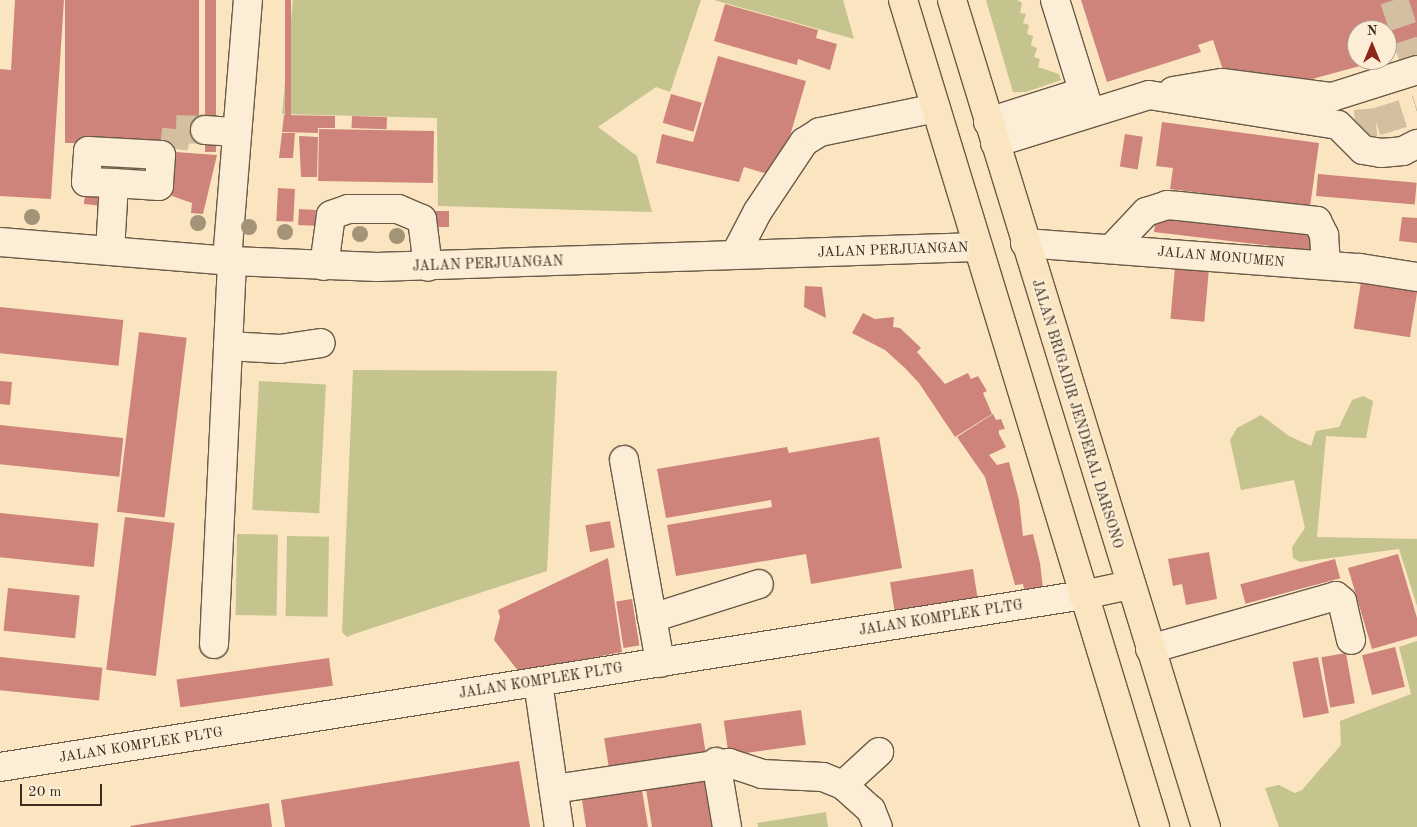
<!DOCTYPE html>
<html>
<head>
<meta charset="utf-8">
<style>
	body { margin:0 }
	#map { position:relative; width:1417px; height:827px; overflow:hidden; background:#fbe5c0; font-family:"Old Standard TT",serif }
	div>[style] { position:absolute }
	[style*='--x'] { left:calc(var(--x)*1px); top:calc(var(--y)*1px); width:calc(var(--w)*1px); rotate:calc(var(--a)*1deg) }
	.green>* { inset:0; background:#c5c38e; transform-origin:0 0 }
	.building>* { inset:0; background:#ce847a; transform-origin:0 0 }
	.minor-tunnel>* { height:28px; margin-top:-14px; transform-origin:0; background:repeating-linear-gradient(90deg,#d4c0a0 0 28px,transparent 0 42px) }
	.roads { filter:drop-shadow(1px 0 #6a5a47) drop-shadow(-1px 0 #6a5a47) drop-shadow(0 1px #6a5a47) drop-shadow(0 -1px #6a5a47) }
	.minor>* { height:28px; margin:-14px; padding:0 14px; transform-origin:14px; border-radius:14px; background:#fceed6 }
	.highway>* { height:28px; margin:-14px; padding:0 14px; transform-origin:14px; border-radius:14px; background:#fbe5c0 }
	.trees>* { width:16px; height:16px; margin:-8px; border-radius:50%; background:#a49477 }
	span { translate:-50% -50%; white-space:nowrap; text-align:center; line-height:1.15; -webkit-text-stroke:4px #fceed6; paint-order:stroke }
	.street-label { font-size:14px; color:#3a2c1f }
	.north { position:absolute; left:1347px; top:20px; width:50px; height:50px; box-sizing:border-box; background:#fceed6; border:1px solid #aea08d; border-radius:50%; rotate:0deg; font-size:14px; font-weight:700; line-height:20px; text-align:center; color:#3a2c1f }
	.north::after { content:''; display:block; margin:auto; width:18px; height:22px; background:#8f2418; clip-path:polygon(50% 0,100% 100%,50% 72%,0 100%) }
	.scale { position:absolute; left:20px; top:784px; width:82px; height:22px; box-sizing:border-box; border:2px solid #3a2c1f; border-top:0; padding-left:6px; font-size:15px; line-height:18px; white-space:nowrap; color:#3a2c1f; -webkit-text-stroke:4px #fceed6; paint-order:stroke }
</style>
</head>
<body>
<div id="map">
	<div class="green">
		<div style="clip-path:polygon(293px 0,701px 0,670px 92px,656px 87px,598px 127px,637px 156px,652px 212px,438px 206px,437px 118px,282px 114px)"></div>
		<div style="clip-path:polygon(714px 0,843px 0,854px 39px)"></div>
		<div style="clip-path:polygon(986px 0,1017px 0,1022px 3px,1020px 13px,1026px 14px,1023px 23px,1029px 25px,1027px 34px,1033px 36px,1031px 45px,1037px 48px,1034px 57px,1040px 59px,1038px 67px,1059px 74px,1061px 80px,1026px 92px,1013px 92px)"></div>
		<div style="clip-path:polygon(353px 370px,557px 371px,547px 571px,354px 634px,347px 637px,342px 632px)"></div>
		<div style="left:259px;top:381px;width:67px;height:129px;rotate:3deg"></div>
		<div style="clip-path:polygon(1363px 396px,1373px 401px,1366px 438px,1326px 436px,1317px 537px,1417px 539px,1417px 606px,1399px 549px,1300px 562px,1293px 558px,1292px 547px,1305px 528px,1294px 480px,1241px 490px,1230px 440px,1237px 428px,1261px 415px,1289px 436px,1311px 446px,1316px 431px,1339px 427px,1352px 400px)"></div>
		<div style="left:237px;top:534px;width:41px;height:81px;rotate:1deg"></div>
		<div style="left:287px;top:536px;width:42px;height:80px;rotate:1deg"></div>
		<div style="clip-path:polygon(1417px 641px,1417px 827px,1279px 827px,1265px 788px,1279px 785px,1295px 793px,1302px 790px,1341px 745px,1340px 721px,1411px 694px,1399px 647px)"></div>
		<div style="clip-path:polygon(826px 812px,828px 827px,758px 827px,757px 823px)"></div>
	</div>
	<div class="building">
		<div style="clip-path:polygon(15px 0,64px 0,51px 199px,0 196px,0 69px,11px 70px)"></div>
		<div style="left:65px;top:0;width:134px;height:143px"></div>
		<div style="left:205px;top:0;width:11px;height:152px"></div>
		<div style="left:285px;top:0;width:6px;height:127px"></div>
		<div style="clip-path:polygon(1081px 0,1417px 0,1417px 38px,1387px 48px,1387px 30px,1357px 30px,1357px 60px,1382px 60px,1301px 82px,1224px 73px,1213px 40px,1198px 45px,1201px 52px,1107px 82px)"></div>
		<div style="clip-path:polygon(725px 4px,818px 30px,816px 38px,837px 44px,830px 70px,798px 59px,797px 65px,714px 41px)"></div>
		<div style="clip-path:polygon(718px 56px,806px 81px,778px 177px,744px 167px,739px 182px,656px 163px,662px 134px,693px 142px)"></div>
		<div style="left:671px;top:94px;width:32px;height:30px;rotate:16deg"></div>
		<div style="clip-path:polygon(284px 115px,335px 116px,335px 128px,318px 128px,318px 133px,282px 132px)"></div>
		<div style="left:352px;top:116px;width:35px;height:12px;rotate:2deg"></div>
		<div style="clip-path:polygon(1162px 122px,1319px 143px,1310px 207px,1170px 189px,1173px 168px,1156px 166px)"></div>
		<div style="left:319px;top:129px;width:115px;height:52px;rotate:1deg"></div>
		<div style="clip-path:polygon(282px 133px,295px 133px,293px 158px,279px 158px)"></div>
		<div style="left:1125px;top:134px;width:18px;height:33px;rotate:9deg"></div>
		<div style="clip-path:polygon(299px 136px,318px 137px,317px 177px,301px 177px)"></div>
		<div style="clip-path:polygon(176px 152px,217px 155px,203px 214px,191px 213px,192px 203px,172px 196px)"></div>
		<div style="left:1318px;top:174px;width:99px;height:22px;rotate:5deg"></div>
		<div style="left:278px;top:188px;width:17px;height:33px;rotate:3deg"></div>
		<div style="left:85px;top:193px;width:19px;height:11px;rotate:6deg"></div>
		<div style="left:299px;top:209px;width:17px;height:16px;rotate:3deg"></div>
		<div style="left:435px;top:211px;width:14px;height:16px"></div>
		<div style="clip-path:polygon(1156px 217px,1316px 227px,1313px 251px,1154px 232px)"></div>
		<div style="clip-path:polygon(1402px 217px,1417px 218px,1417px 243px,1399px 241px)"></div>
		<div style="left:1175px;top:267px;width:34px;height:52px;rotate:5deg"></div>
		<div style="left:1361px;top:282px;width:57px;height:47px;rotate:9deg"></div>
		<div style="clip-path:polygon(805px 286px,822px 287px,826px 318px,804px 307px)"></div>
		<div style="left:0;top:307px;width:124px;height:46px;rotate:6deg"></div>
		<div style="clip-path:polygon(863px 313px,875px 319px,894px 317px,893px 327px,900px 328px,921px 348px,917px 352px,945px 384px,968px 373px,971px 379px,978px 376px,987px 391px,983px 393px,992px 414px,955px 437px,919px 383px,905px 368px,885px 350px,852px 333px)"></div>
		<div style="left:139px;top:332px;width:48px;height:181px;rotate:7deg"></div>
		<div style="clip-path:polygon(0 381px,12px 382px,10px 405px,0 404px)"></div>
		<div style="clip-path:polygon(993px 414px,996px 420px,1001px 419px,1005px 429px,999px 430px,999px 434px,1006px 447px,989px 455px,997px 465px,1009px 462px,1019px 500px,1023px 536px,1033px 534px,1040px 563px,1043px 589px,1025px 593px,1023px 584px,1015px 585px,985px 477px,957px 437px)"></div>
		<div style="left:0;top:425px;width:124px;height:39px;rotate:6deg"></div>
		<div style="clip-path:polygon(879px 437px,902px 568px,811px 584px,806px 554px,676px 576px,667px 525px,772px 507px,771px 500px,666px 518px,657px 469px,787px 447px,789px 453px)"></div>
		<div style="left:0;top:513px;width:99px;height:44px;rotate:6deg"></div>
		<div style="left:125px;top:517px;width:50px;height:154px;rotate:7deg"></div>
		<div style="left:610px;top:521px;width:27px;height:25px;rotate:80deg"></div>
		<div style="clip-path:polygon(1209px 552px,1217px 599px,1186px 605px,1182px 584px,1173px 586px,1168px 559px)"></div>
		<div style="clip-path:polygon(1398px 554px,1417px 618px,1417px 636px,1372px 649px,1348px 568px)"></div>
		<div style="clip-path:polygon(608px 558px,622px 652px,554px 665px,555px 671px,519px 672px,494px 640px,500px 617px,498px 610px)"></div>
		<div style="left:1335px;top:559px;width:20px;height:98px;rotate:75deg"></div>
		<div style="left:973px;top:569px;width:32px;height:84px;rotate:81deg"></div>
		<div style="left:8px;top:588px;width:72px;height:43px;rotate:6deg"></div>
		<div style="left:632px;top:599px;width:47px;height:16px;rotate:81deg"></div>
		<div style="left:1395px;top:647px;width:41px;height:34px;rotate:76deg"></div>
		<div style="left:1346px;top:653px;width:51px;height:25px;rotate:80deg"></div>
		<div style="left:0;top:657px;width:103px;height:33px;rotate:6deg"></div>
		<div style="left:1318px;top:657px;width:57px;height:26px;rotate:79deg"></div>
		<div style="left:329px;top:658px;width:28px;height:154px;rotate:82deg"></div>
		<div style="left:801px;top:710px;width:35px;height:78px;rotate:82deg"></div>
		<div style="left:701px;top:723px;width:36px;height:98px;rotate:81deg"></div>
		<div style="clip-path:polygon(519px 761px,530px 827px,285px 827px,281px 800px)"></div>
		<div style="clip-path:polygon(711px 778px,719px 827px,652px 827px,646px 789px)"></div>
		<div style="clip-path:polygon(642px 790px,648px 827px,586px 827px,582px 800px)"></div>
		<div style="clip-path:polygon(269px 803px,272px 827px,131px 827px,130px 826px)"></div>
	</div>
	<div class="minor-tunnel">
		<div style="--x:1394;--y:0;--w:74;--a:71.8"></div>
		<div style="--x:1355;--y:124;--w:21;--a:-5"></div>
		<div style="--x:1376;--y:122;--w:43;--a:-17.6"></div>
		<div style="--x:174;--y:149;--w:20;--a:-84"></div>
		<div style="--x:176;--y:129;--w:29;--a:2"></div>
	</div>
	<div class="roads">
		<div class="minor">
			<div style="--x:1055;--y:0;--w:118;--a:72.8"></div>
			<div style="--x:1173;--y:91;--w:50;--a:-9.3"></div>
			<div style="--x:1222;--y:83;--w:111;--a:7.3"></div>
			<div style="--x:1332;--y:97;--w:89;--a:-17.6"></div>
			<div style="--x:988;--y:122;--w:100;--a:-17.5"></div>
			<div style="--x:205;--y:130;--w:31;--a:4"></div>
			<div style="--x:995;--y:143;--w:161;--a:-17.3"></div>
			<div style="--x:1149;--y:95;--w:191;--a:9"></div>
			<div style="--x:1338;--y:125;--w:35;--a:45"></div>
			<div style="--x:1363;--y:150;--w:18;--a:9"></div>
			<div style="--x:1381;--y:153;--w:22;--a:-5"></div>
			<div style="--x:1403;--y:151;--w:16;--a:-27"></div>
			<div style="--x:0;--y:242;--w:233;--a:4.7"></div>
			<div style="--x:232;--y:261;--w:145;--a:2.4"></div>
			<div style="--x:377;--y:267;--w:601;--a:-1.91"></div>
			<div style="--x:1025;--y:243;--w:336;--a:4.3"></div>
			<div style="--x:1360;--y:268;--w:58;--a:9"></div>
			<div style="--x:1112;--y:248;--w:50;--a:-46.6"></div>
			<div style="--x:1146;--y:212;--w:22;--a:-18"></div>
			<div style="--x:1167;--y:205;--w:12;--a:5"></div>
			<div style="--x:1179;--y:206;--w:139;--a:6.2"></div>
			<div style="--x:1317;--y:221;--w:16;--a:63"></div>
			<div style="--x:1324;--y:235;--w:30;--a:86"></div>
			<div style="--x:110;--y:251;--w:68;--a:-86.6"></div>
			<div style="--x:114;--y:183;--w:28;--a:-178"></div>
			<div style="--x:86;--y:182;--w:31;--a:-86"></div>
			<div style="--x:88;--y:151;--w:73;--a:3.1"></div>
			<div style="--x:161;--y:155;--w:31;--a:94"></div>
			<div style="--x:159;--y:186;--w:45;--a:-176.2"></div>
			<div style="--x:736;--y:253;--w:47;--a:-62.4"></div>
			<div style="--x:758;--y:211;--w:83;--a:-56.3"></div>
			<div style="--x:804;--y:142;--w:19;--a:-32"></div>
			<div style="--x:820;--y:132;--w:118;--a:-11.7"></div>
			<div style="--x:227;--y:260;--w:261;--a:-85.4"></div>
			<div style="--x:324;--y:266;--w:51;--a:-82.2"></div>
			<div style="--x:331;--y:215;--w:18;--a:-19"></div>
			<div style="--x:348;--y:209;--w:50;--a:0"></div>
			<div style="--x:398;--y:209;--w:26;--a:23"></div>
			<div style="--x:422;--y:219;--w:48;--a:82.9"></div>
			<div style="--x:228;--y:346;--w:52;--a:3.3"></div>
			<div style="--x:280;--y:349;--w:41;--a:-8.3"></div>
			<div style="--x:624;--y:460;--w:206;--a:79.9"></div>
			<div style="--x:652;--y:618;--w:112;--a:-17.6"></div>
			<div style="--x:214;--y:644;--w:383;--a:-87.3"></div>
			<div style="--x:1150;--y:649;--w:193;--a:-15.9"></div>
			<div style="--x:1336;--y:596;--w:8;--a:40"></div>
			<div style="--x:1342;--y:601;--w:40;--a:77"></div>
			<div style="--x:538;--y:682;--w:147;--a:81.8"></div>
			<div style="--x:716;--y:762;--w:66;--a:80.4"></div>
			<div style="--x:0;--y:767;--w:1097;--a:-9.02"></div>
			<div style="--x:843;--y:785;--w:49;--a:-42.5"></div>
			<div style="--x:554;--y:789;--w:177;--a:-8.5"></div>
			<div style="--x:729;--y:763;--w:35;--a:18"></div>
			<div style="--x:762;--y:774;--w:61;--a:2.8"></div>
			<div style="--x:823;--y:777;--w:22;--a:22"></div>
			<div style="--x:843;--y:785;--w:38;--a:42"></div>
			<div style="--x:871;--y:810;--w:18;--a:68"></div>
		</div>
		<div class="highway">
			<div style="--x:903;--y:0;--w:865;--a:73.05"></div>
			<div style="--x:952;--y:0;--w:865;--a:72.93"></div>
			<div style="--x:1083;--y:595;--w:48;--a:-12"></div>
		</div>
	</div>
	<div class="trees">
		<div style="left:32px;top:217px"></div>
		<div style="left:198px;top:223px"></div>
		<div style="left:249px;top:227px"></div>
		<div style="left:285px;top:232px"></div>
		<div style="left:360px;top:234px"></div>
		<div style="left:397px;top:236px"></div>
	</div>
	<div class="street-label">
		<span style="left:893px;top:250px;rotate:-2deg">JALAN PERJUANGAN</span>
		<span style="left:1221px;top:257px;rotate:5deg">JALAN MONUMEN</span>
		<span style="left:488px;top:264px;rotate:-2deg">JALAN PERJUANGAN</span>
		<span style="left:1077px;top:414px;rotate:73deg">JALAN BRIGADIR JENDERAL DARSONO</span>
		<span style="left:941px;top:618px;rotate:-9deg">JALAN KOMPLEK PLTG</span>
		<span style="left:541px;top:681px;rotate:-9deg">JALAN KOMPLEK PLTG</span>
		<span style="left:141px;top:745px;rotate:-9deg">JALAN KOMPLEK PLTG</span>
	</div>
	<div class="north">N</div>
	<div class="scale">20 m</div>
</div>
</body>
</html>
